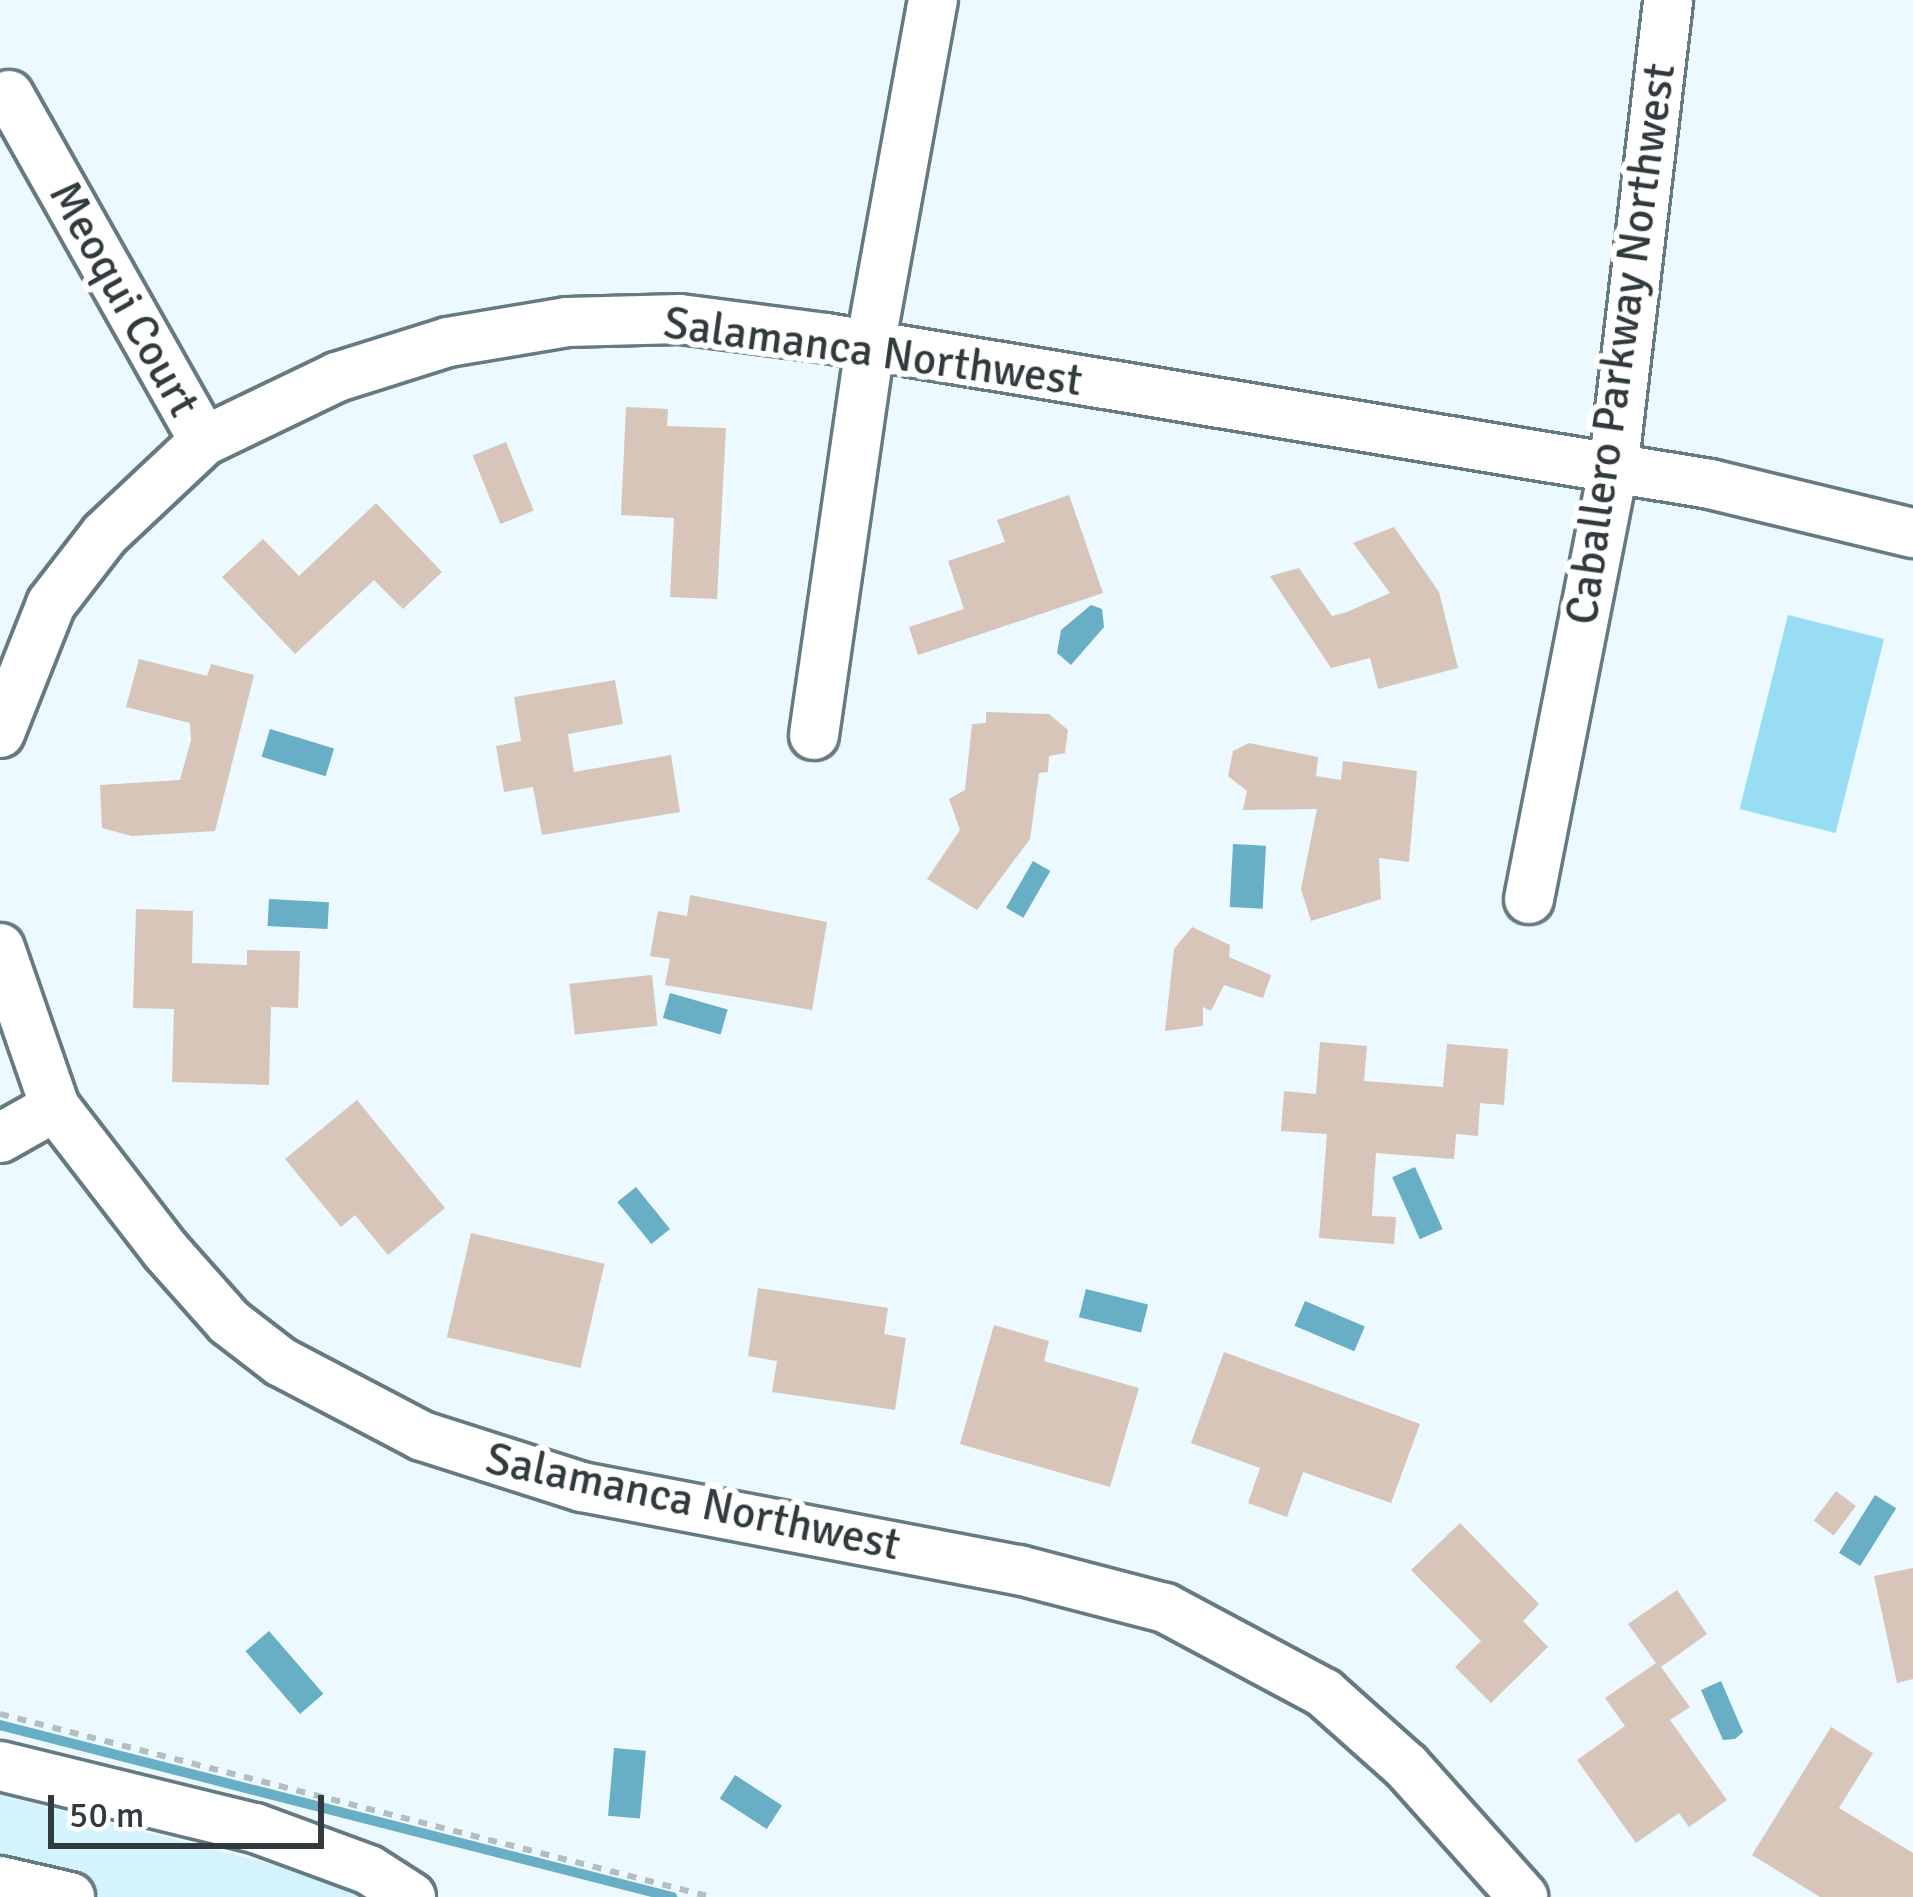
<!DOCTYPE html>
<html>
<head>
<meta charset="utf-8">
<style>
	body { margin:0 }
	#map { position:relative; width:1913px; height:1897px; overflow:hidden; background:#ecf9fe; font-family:Signika,sans-serif }
	div>[style] { position:absolute }
	[style*='--x'] { left:calc(var(--x)*1px); top:calc(var(--y)*1px); width:calc(var(--w)*1px); rotate:calc(var(--a)*1deg) }
	.built>* { inset:0; background:#d3f3fe }
	.green>* { inset:0; background:#98ddf4; transform-origin:0 0 }
	.water>* { inset:0; background:#68afc5; transform-origin:0 0 }
	.stream>* { height:10px; margin:-5px; padding:0 5px; transform-origin:5px; border-radius:5px; background:#68afc5 }
	.building>* { inset:0; background:#d6c5b8; transform-origin:0 0 }
	.path>* { height:6px; margin-top:-3px; transform-origin:0; background:repeating-linear-gradient(90deg,#b2bec2 0 9px,transparent 0 18px) }
	.roads { filter:drop-shadow(3px 0 #657a81) drop-shadow(-3px 0 #657a81) drop-shadow(0 3px #657a81) drop-shadow(0 -3px #657a81) }
	.minor>* { height:48px; margin:-24px; padding:0 24px; transform-origin:24px; border-radius:24px; background:#fff }
	span { translate:-50% -50%; white-space:nowrap; text-align:center; line-height:1.15; -webkit-text-stroke:12px #fff; paint-order:stroke }
	.street-label { font-size:45px; color:#313a3d }
	.scale { position:absolute; left:48px; top:1795px; width:276px; height:54px; box-sizing:border-box; border:6px solid #313a3d; border-top:0; padding-left:15px; font-size:36px; line-height:42px; white-space:nowrap; color:#313a3d; -webkit-text-stroke:9px #fff; paint-order:stroke }
</style>
</head>
<body>
<div id="map">
	<div class="built">
		<div style="clip-path:polygon(0 1795px,316px 1876px,360px 1897px,0 1897px)"></div>
	</div>
	<div class="green">
		<div style="left:1788px;top:615px;width:99px;height:200px;rotate:14deg"></div>
	</div>
	<div class="water">
		<div style="clip-path:polygon(1091px 605px,1102px 609px,1104px 627px,1071px 665px,1057px 653px,1061px 630px)"></div>
		<div style="left:270px;top:729px;width:67px;height:29px;rotate:17deg"></div>
		<div style="left:1233px;top:844px;width:33px;height:63px;rotate:3deg"></div>
		<div style="left:1033px;top:861px;width:20px;height:54px;rotate:30deg"></div>
		<div style="left:269px;top:899px;width:60px;height:27px;rotate:3deg"></div>
		<div style="left:670px;top:993px;width:60px;height:26px;rotate:16deg"></div>
		<div style="left:1415px;top:1167px;width:68px;height:25px;rotate:66deg"></div>
		<div style="left:636px;top:1187px;width:54px;height:24px;rotate:51deg"></div>
		<div style="left:1086px;top:1289px;width:64px;height:29px;rotate:14deg"></div>
		<div style="left:1305px;top:1301px;width:65px;height:27px;rotate:23deg"></div>
		<div style="left:1875px;top:1495px;width:25px;height:68px;rotate:32deg"></div>
		<div style="left:269px;top:1631px;width:83px;height:31px;rotate:49deg"></div>
		<div style="clip-path:polygon(1721px 1681px,1743px 1732px,1735px 1739px,1723px 1740px,1701px 1690px)"></div>
		<div style="left:614px;top:1748px;width:32px;height:68px;rotate:5deg"></div>
		<div style="left:735px;top:1775px;width:56px;height:28px;rotate:33deg"></div>
	</div>
	<div class="stream">
		<div style="--x:0;--y:1725;--w:694;--a:14.36"></div>
	</div>
	<div class="building">
		<div style="clip-path:polygon(626px 407px,668px 409px,667px 426px,726px 428px,717px 599px,670px 597px,674px 518px,621px 515px)"></div>
		<div style="left:506px;top:442px;width:74px;height:36px;rotate:68deg"></div>
		<div style="clip-path:polygon(1069px 495px,1103px 593px,918px 655px,909px 627px,964px 609px,948px 561px,1005px 542px,997px 520px)"></div>
		<div style="clip-path:polygon(376px 503px,442px 572px,403px 609px,374px 580px,295px 654px,222px 577px,263px 539px,299px 576px)"></div>
		<div style="clip-path:polygon(1394px 527px,1439px 592px,1458px 668px,1378px 689px,1370px 658px,1331px 668px,1270px 576px,1299px 568px,1332px 616px,1347px 612px,1390px 593px,1353px 543px)"></div>
		<div style="clip-path:polygon(139px 659px,207px 676px,211px 664px,254px 675px,215px 831px,132px 836px,102px 828px,100px 785px,180px 780px,191px 740px,190px 723px,126px 707px)"></div>
		<div style="clip-path:polygon(615px 680px,623px 724px,568px 734px,574px 772px,671px 755px,680px 812px,542px 835px,533px 787px,504px 792px,496px 746px,521px 741px,514px 697px)"></div>
		<div style="clip-path:polygon(986px 712px,1049px 714px,1068px 730px,1065px 753px,1049px 756px,1048px 772px,1039px 773px,1030px 839px,977px 910px,927px 879px,960px 830px,949px 799px,965px 790px,972px 724px,986px 723px)"></div>
		<div style="clip-path:polygon(1249px 743px,1318px 757px,1316px 776px,1341px 780px,1343px 761px,1417px 771px,1409px 862px,1379px 858px,1381px 899px,1311px 921px,1301px 889px,1317px 809px,1243px 810px,1247px 791px,1228px 776px,1233px 751px)"></div>
		<div style="clip-path:polygon(690px 895px,827px 922px,812px 1010px,665px 985px,670px 959px,650px 956px,658px 911px,687px 916px)"></div>
		<div style="clip-path:polygon(136px 909px,193px 911px,192px 963px,247px 965px,247px 950px,300px 951px,298px 1008px,271px 1007px,269px 1085px,172px 1082px,174px 1009px,133px 1008px)"></div>
		<div style="clip-path:polygon(1192px 927px,1230px 945px,1229px 957px,1271px 975px,1263px 998px,1224px 985px,1211px 1011px,1203px 1007px,1203px 1026px,1165px 1031px,1174px 949px)"></div>
		<div style="left:652px;top:975px;width:51px;height:83px;rotate:84deg"></div>
		<div style="clip-path:polygon(1320px 1042px,1367px 1046px,1364px 1081px,1443px 1087px,1447px 1044px,1508px 1049px,1504px 1105px,1480px 1103px,1478px 1136px,1456px 1134px,1454px 1159px,1376px 1153px,1372px 1216px,1396px 1217px,1394px 1244px,1319px 1238px,1327px 1134px,1281px 1131px,1284px 1091px,1316px 1094px)"></div>
		<div style="clip-path:polygon(357px 1100px,445px 1208px,388px 1255px,355px 1215px,341px 1227px,285px 1159px)"></div>
		<div style="left:471px;top:1233px;width:137px;height:107px;rotate:13deg"></div>
		<div style="clip-path:polygon(758px 1288px,888px 1308px,884px 1334px,906px 1338px,895px 1410px,772px 1392px,777px 1361px,748px 1356px)"></div>
		<div style="clip-path:polygon(994px 1325px,1049px 1341px,1044px 1361px,1139px 1388px,1110px 1487px,960px 1444px)"></div>
		<div style="clip-path:polygon(1224px 1352px,1420px 1424px,1391px 1503px,1303px 1472px,1287px 1517px,1248px 1503px,1260px 1468px,1191px 1443px)"></div>
		<div style="left:1836px;top:1491px;width:25px;height:37px;rotate:37deg"></div>
		<div style="clip-path:polygon(1460px 1523px,1539px 1604px,1523px 1621px,1548px 1647px,1491px 1703px,1455px 1667px,1481px 1641px,1411px 1570px)"></div>
		<div style="clip-path:polygon(1913px 1568px,1913px 1679px,1897px 1683px,1874px 1576px)"></div>
		<div style="clip-path:polygon(1677px 1590px,1707px 1634px,1661px 1667px,1690px 1707px,1670px 1720px,1727px 1800px,1689px 1827px,1679px 1813px,1636px 1843px,1577px 1760px,1625px 1726px,1605px 1698px,1656px 1663px,1628px 1624px)"></div>
		<div style="clip-path:polygon(1831px 1727px,1873px 1753px,1839px 1808px,1913px 1853px,1913px 1897px,1820px 1897px,1752px 1855px)"></div>
	</div>
	<div class="path">
		<div style="--x:0;--y:1714;--w:734;--a:14.43"></div>
	</div>
	<div class="roads">
		<div class="minor">
			<div style="--x:9;--y:95;--w:397;--a:60.6"></div>
			<div style="--x:0;--y:733;--w:139;--a:-68.4"></div>
			<div style="--x:51;--y:604;--w:88;--a:-52.4"></div>
			<div style="--x:105;--y:534;--w:136;--a:-43.2"></div>
			<div style="--x:204;--y:441;--w:148;--a:-25.7"></div>
			<div style="--x:337;--y:377;--w:116;--a:-17.5"></div>
			<div style="--x:448;--y:342;--w:121;--a:-9.5"></div>
			<div style="--x:567;--y:322;--w:113;--a:-1.5"></div>
			<div style="--x:680;--y:319;--w:147;--a:7.4"></div>
			<div style="--x:826;--y:338;--w:896;--a:9.38"></div>
			<div style="--x:1710;--y:484;--w:209;--a:13.6"></div>
			<div style="--x:814;--y:735;--w:393;--a:-81.8"></div>
			<div style="--x:870;--y:346;--w:352;--a:-79.7"></div>
			<div style="--x:1529;--y:899;--w:437;--a:-78.9"></div>
			<div style="--x:1613;--y:470;--w:473;--a:-83.3"></div>
			<div style="--x:0;--y:948;--w:168;--a:70.9"></div>
			<div style="--x:55;--y:1107;--w:182;--a:52.4"></div>
			<div style="--x:166;--y:1251;--w:95;--a:48.4"></div>
			<div style="--x:229;--y:1322;--w:66;--a:37.6"></div>
			<div style="--x:281;--y:1362;--w:159;--a:27.7"></div>
			<div style="--x:422;--y:1436;--w:168;--a:17.7"></div>
			<div style="--x:582;--y:1487;--w:445;--a:10.8"></div>
			<div style="--x:1019;--y:1570;--w:151;--a:14.6"></div>
			<div style="--x:1165;--y:1608;--w:180;--a:28.1"></div>
			<div style="--x:1324;--y:1693;--w:110;--a:41.7"></div>
			<div style="--x:1406;--y:1766;--w:176;--a:48.2"></div>
			<div style="--x:0;--y:1138;--w:63;--a:-29.4"></div>
			<div style="--x:0;--y:1766;--w:262;--a:13.7"></div>
			<div style="--x:255;--y:1828;--w:121;--a:20.2"></div>
			<div style="--x:369;--y:1870;--w:50;--a:32.7"></div>
			<div style="--x:0;--y:1881;--w:72;--a:12.9"></div>
		</div>
	</div>
	<div class="street-label">
		<span style="left:124px;top:299px;rotate:61deg">Meoqui Court</span>
		<span style="left:1621px;top:344px;rotate:-82deg">Caballero Parkway Northwest</span>
		<span style="left:873px;top:352px;rotate:8deg">Salamanca Northwest</span>
		<span style="left:693px;top:1502px;rotate:12deg">Salamanca Northwest</span>
	</div>
	<div class="scale">50 m</div>
</div>
</body>
</html>
